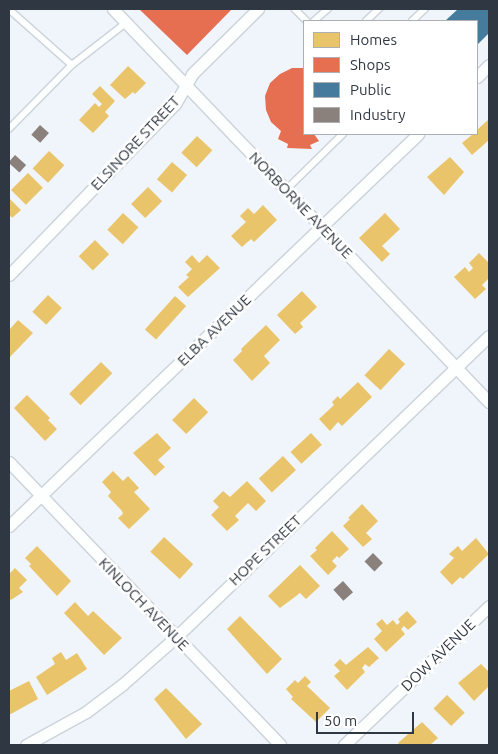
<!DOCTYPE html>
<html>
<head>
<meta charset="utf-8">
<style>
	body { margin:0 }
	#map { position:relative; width:498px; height:754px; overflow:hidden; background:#f0f5fb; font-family:Ubuntu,sans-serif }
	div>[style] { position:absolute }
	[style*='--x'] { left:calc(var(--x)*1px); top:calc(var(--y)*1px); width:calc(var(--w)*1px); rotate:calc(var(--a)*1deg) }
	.homes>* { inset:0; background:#e9c46a; transform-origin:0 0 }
	.shops>* { inset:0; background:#e76f51 }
	.public>* { inset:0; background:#457b9d }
	.industry>* { inset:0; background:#8a817c; transform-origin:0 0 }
	.roads { filter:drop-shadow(1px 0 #cbd3da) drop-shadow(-1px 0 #cbd3da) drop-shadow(0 1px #cbd3da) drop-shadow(0 -1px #cbd3da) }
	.service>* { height:5.5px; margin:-2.75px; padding:0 2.75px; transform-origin:2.75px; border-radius:2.75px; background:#fdfefe }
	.minor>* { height:11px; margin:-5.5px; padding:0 5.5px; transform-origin:5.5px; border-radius:5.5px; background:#fdfefe }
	span { translate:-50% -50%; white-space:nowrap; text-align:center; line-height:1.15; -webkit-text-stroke:5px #fff; paint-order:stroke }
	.street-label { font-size:15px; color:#2f3842 }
	.frame { position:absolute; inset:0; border:10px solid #2f3842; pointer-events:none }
	.legend { position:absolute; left:303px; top:20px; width:175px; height:115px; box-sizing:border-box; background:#fff; border:1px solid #acafb3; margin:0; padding:6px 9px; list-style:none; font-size:15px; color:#2f3842 }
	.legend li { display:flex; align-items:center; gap:10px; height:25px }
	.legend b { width:25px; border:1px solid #acafb3 }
	.scale { position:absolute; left:316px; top:712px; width:98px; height:22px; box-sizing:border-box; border:2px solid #2f3842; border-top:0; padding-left:6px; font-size:15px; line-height:18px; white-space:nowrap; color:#2f3842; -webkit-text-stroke:4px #fff; paint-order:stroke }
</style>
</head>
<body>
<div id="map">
	<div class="homes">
		<div style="clip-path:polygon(128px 66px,146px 83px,135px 94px,133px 92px,125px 99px,110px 85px)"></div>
		<div style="clip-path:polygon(100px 86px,115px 101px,105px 112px,109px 116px,93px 133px,79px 120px,95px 103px,99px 107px,102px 104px,92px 94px)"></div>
		<div style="clip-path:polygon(489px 119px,489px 140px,472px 155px,462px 143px,473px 134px,477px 134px,477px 130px)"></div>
		<div style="left:197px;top:136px;width:21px;height:23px;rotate:43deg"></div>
		<div style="left:49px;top:151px;width:21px;height:24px;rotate:43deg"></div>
		<div style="clip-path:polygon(450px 157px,464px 172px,444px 195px,427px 177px)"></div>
		<div style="left:172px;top:162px;width:20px;height:23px;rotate:41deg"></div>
		<div style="left:28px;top:173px;width:21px;height:24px;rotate:45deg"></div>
		<div style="left:148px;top:187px;width:20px;height:24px;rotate:45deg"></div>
		<div style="clip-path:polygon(9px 198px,21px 210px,12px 218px,11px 216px,9px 218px)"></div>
		<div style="clip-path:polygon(263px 205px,277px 220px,254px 242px,251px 239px,242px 247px,231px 236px,246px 222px,240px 216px,248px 208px,254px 214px)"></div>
		<div style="left:123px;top:213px;width:21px;height:23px;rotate:43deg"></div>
		<div style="clip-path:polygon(385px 213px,400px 229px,382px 246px,390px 254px,382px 262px,359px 238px)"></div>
		<div style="left:95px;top:240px;width:20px;height:23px;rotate:45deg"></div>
		<div style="clip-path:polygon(479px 253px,489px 263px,489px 278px,482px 285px,486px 289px,475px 299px,454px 277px,465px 267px,469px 272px,473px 268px,469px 263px)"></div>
		<div style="clip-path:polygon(192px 255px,199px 263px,207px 255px,220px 268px,188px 297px,178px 287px,189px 277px,186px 275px,192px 269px,185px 262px)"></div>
		<div style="clip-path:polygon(302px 291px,317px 307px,300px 323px,303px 327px,295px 334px,277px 315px)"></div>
		<div style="left:48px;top:295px;width:19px;height:23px;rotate:43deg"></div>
		<div style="left:175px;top:296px;width:15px;height:45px;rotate:42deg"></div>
		<div style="clip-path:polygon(18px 320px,33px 333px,9px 358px,9px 330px)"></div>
		<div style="clip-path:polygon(266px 325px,280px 340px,264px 356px,270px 363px,252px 381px,233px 360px,242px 351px,241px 349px)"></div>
		<div style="left:389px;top:349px;width:22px;height:36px;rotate:43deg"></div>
		<div style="left:101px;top:362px;width:16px;height:45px;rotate:45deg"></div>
		<div style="clip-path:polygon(358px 382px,372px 397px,342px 426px,338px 422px,330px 431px,319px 419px,334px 405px,332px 402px,338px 396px,340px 399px)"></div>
		<div style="clip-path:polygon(27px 395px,50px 418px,48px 420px,57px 429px,45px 441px,14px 408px)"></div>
		<div style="left:194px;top:398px;width:20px;height:31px;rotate:45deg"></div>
		<div style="clip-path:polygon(157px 433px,171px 448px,158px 460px,165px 467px,155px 476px,133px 453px)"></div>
		<div style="left:311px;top:433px;width:16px;height:28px;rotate:47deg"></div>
		<div style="left:283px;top:456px;width:19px;height:33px;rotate:47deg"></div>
		<div style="clip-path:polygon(113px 471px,123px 481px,128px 476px,139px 488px,134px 492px,150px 509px,129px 529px,118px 518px,123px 514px,122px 511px,108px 496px,111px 492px,102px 482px)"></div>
		<div style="clip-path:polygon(247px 481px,266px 501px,256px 511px,248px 503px,235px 516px,239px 520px,227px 531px,211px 515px,219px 507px,213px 501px,223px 491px,230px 497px)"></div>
		<div style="clip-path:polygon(362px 504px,378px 521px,366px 533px,372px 539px,363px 547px,343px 526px,350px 519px,348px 518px)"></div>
		<div style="clip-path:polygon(332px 531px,349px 549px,339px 558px,337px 556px,332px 561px,337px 566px,328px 575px,310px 556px,317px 550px,315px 548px)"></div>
		<div style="left:164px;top:537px;width:40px;height:20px;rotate:43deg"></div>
		<div style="clip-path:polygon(476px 538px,489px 554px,463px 579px,460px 577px,452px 585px,440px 572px,454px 558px,449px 554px,458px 546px,462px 551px)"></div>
		<div style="clip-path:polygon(37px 546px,71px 581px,57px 596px,29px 566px,31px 564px,25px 558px)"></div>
		<div style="clip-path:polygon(300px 565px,320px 586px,306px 599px,300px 593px,280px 608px,268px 596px)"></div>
		<div style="clip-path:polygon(15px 568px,27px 580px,19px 588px,23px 592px,11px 600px,9px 598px,9px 574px)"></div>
		<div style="clip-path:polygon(75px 602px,88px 616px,93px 611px,122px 638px,104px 655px,64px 613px)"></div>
		<div style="clip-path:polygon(407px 611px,417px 622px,408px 630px,404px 626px,401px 629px,405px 634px,386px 652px,374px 639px,382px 631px,376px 624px,382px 619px,387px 625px,393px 620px,397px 625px,400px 622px,398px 619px)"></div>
		<div style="clip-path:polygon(240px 616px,282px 659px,267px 674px,227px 629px)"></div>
		<div style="clip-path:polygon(368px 647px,379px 658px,369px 667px,365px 664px,362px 668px,365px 672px,347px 690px,334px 676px,340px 671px,334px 665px,340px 659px,346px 665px)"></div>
		<div style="clip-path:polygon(61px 652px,66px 660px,77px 653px,87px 669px,47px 695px,36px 677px,55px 664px,52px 658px)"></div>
		<div style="clip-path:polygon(481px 664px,489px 672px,489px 686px,474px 701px,458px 683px)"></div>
		<div style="clip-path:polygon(305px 676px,311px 682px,307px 686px,330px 708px,316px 722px,291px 699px,293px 697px,286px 689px,295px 680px,298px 683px)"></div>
		<div style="clip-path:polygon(29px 681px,38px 699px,9px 715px,9px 691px)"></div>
		<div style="clip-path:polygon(166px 688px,202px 724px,186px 739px,154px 699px)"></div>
		<div style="left:447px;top:695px;width:25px;height:19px;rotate:45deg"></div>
		<div style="clip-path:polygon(422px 722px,438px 738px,430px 745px,400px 745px,398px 743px)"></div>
	</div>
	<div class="shops">
		<div style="clip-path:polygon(139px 9px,232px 9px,187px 55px)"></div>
		<div style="clip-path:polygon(292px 68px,304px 68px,304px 134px,314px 134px,319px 141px,310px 145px,312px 149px,287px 148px,288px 144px,278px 139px,281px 131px,271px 122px,266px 110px,265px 96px,270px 83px,280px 74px)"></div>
	</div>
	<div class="public">
		<div style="clip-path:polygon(458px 9px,489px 9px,489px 33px,477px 45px,477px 21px,445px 21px)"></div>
	</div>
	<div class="industry">
		<div style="left:40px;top:125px;width:12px;height:13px;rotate:42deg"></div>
		<div style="left:15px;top:155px;width:15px;height:10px;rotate:42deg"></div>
		<div style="left:373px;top:553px;width:14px;height:12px;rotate:45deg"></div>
		<div style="left:343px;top:581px;width:15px;height:13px;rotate:48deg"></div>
	</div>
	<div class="roads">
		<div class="service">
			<div style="--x:9;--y:9;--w:84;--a:41.6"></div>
			<div style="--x:295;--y:9;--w:17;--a:45"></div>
			<div style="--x:314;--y:21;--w:18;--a:-41"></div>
			<div style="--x:366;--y:21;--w:18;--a:-43"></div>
			<div style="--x:412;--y:21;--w:18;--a:-43"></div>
			<div style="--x:9;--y:129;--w:90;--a:-45.5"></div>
			<div style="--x:72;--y:65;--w:68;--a:-37.9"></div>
			<div style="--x:286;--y:190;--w:80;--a:-44.5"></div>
		</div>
		<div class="minor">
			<div style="--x:113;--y:9;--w:544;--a:46.27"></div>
			<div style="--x:477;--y:77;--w:17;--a:-45"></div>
			<div style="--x:9;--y:275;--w:238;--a:-45.9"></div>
			<div style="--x:175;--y:104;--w:34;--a:-60"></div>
			<div style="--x:192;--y:74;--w:93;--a:-44.6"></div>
			<div style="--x:9;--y:462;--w:392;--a:46.2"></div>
			<div style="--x:9;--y:526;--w:567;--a:-43.78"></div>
			<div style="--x:26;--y:745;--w:68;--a:-28.8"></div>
			<div style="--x:86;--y:712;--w:46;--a:-37.1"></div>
			<div style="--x:123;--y:684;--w:71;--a:-41.6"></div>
			<div style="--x:176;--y:637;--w:434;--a:-43.9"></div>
			<div style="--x:344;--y:745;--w:201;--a:-43.8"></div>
		</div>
	</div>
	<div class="street-label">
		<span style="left:135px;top:143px;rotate:-47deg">ELSINORE STREET</span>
		<span style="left:301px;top:205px;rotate:46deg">NORBORNE AVENUE</span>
		<span style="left:214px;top:330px;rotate:-44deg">ELBA AVENUE</span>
		<span style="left:265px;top:550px;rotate:-44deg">HOPE STREET</span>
		<span style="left:144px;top:604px;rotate:46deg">KINLOCH AVENUE</span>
		<span style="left:438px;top:655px;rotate:-44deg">DOW AVENUE</span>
	</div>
	<div class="frame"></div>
	<ul class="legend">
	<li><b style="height:14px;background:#e9c46a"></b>Homes</li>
	<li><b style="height:14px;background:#e76f51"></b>Shops</li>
	<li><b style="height:14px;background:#457b9d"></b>Public</li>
	<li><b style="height:14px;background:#8a817c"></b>Industry</li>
	</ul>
	<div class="scale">50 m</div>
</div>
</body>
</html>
